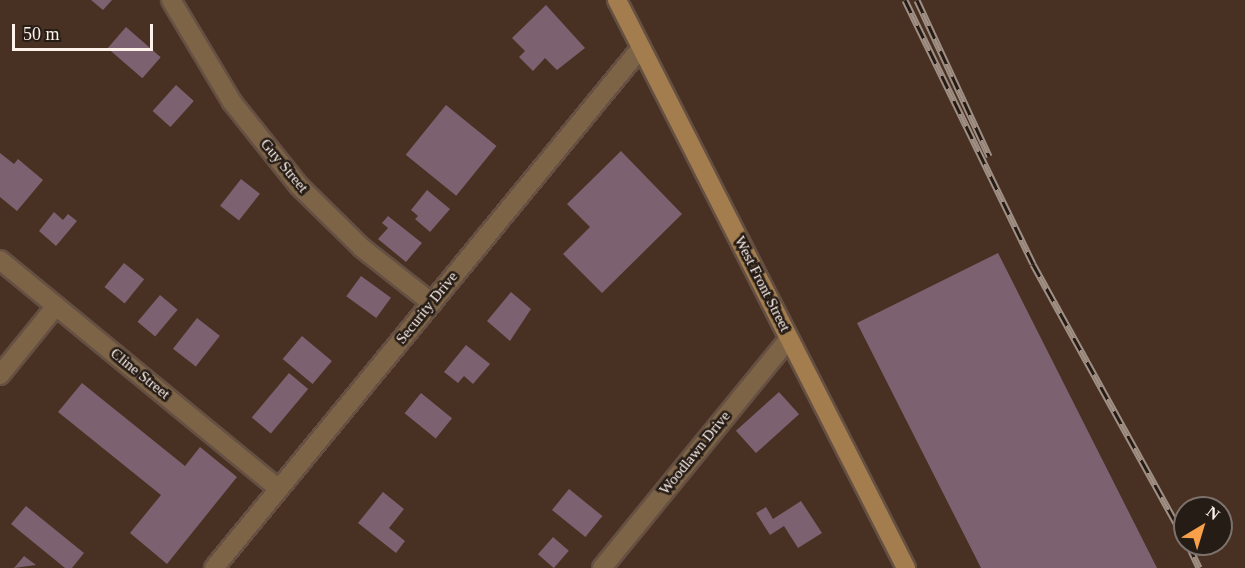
<!DOCTYPE html>
<html>
<head>
<meta charset="utf-8">
<style>
	body { margin:0 }
	#map { position:relative; width:1245px; height:568px; overflow:hidden; background:#483123; font-family:Georgia,serif }
	div>[style] { position:absolute }
	[style*='--x'] { left:calc(var(--x)*1px); top:calc(var(--y)*1px); width:calc(var(--w)*1px); rotate:calc(var(--a)*1deg) }
	.building>* { inset:0; background:#7c6170; transform-origin:0 0 }
	.roads { filter:drop-shadow(2px 0 #655043) drop-shadow(-2px 0 #655043) drop-shadow(0 2px #655043) drop-shadow(0 -2px #655043) }
	.street>* { height:18px; margin:-9px; padding:0 9px; transform-origin:9px; border-radius:9px; background:#7d6447 }
	.secondary>* { height:18px; margin:-9px; padding:0 9px; transform-origin:9px; border-radius:9px; background:#a37d4e }
	.rail>* { height:7px; margin-top:-3.5px; transform-origin:0; background:repeating-linear-gradient(90deg,#261c16 0 14px,#a08f84 0 28px); box-sizing:border-box; border-block:2px solid #a08f84 }
	span { translate:-50% -50%; white-space:nowrap; text-align:center; line-height:1.15; -webkit-text-stroke:5px #261c16; paint-order:stroke }
	.street-label { font-size:15px; color:#fef2eb }
	.north { position:absolute; left:1173px; top:496px; width:60px; height:60px; box-sizing:border-box; background:#261c16; border:2px solid #7c726b; border-radius:50%; rotate:38deg; font-size:16px; font-weight:700; line-height:24px; text-align:center; color:#fef2eb }
	.north::after { content:''; display:block; margin:auto; width:21px; height:27px; background:#f8a14a; clip-path:polygon(50% 0,100% 100%,50% 72%,0 100%) }
	.scale { position:absolute; left:12px; top:24px; width:141px; height:27px; box-sizing:border-box; border:3px solid #fef2eb; border-top:0; padding-left:8px; font-size:18px; line-height:21px; white-space:nowrap; color:#fef2eb; -webkit-text-stroke:4px #261c16; paint-order:stroke }
</style>
</head>
<body>
<div id="map">
	<div class="building">
		<div style="clip-path:polygon(91px 0,112px 0,103px 10px)"></div>
		<div style="clip-path:polygon(546px 5px,585px 48px,557px 70px,545px 58px,533px 71px,519px 57px,525px 51px,512px 38px)"></div>
		<div style="left:126px;top:27px;width:46px;height:28px;rotate:41deg"></div>
		<div style="left:176px;top:85px;width:24px;height:35px;rotate:42deg"></div>
		<div style="left:446px;top:105px;width:65px;height:64px;rotate:39deg"></div>
		<div style="clip-path:polygon(621px 151px,682px 214px,602px 293px,563px 254px,590px 227px,567px 204px)"></div>
		<div style="clip-path:polygon(0 153px,14px 164px,18px 159px,43px 180px,17px 211px,0 197px)"></div>
		<div style="left:241px;top:179px;width:24px;height:34px;rotate:38deg"></div>
		<div style="clip-path:polygon(427px 190px,450px 209px,430px 232px,415px 219px,418px 216px,411px 210px)"></div>
		<div style="clip-path:polygon(54px 212px,63px 220px,68px 214px,77px 221px,56px 246px,39px 231px)"></div>
		<div style="clip-path:polygon(388px 216px,422px 243px,406px 262px,378px 239px,388px 228px,382px 223px)"></div>
		<div style="clip-path:polygon(998px 253px,1157px 568px,981px 568px,857px 323px)"></div>
		<div style="left:124px;top:263px;width:26px;height:31px;rotate:39deg"></div>
		<div style="left:361px;top:276px;width:37px;height:25px;rotate:36deg"></div>
		<div style="clip-path:polygon(511px 292px,531px 309px,510px 341px,487px 321px)"></div>
		<div style="left:160px;top:295px;width:23px;height:35px;rotate:40deg"></div>
		<div style="left:197px;top:318px;width:29px;height:39px;rotate:38deg"></div>
		<div style="left:302px;top:336px;width:39px;height:30px;rotate:40deg"></div>
		<div style="clip-path:polygon(466px 345px,490px 364px,473px 384px,464px 376px,458px 383px,444px 372px)"></div>
		<div style="left:289px;top:373px;width:25px;height:58px;rotate:40deg"></div>
		<div style="clip-path:polygon(82px 383px,185px 466px,200px 447px,237px 477px,167px 564px,130px 533px,161px 495px,58px 412px)"></div>
		<div style="left:779px;top:392px;width:30px;height:58px;rotate:48deg"></div>
		<div style="left:421px;top:393px;width:40px;height:26px;rotate:39deg"></div>
		<div style="left:569px;top:489px;width:43px;height:27px;rotate:39deg"></div>
		<div style="clip-path:polygon(383px 492px,404px 509px,389px 528px,405px 541px,396px 553px,358px 523px)"></div>
		<div style="clip-path:polygon(801px 501px,822px 533px,798px 548px,784px 526px,770px 535px,756px 513px,766px 507px,773px 519px)"></div>
		<div style="clip-path:polygon(26px 506px,84px 553px,72px 568px,65px 568px,11px 524px)"></div>
		<div style="left:553px;top:537px;width:21px;height:23px;rotate:41deg"></div>
		<div style="clip-path:polygon(24px 556px,36px 565px,14px 568px)"></div>
	</div>
	<div class="roads">
		<div class="street">
			<div style="--x:171;--y:0;--w:119;--a:59.1"></div>
			<div style="--x:232;--y:102;--w:107;--a:51.4"></div>
			<div style="--x:299;--y:186;--w:88;--a:44.5"></div>
			<div style="--x:362;--y:248;--w:89;--a:38.2"></div>
			<div style="--x:0;--y:260;--w:361;--a:39.4"></div>
			<div style="--x:0;--y:375;--w:89;--a:-50.9"></div>
			<div style="--x:214;--y:568;--w:673;--a:-50.61"></div>
			<div style="--x:602;--y:568;--w:296;--a:-50.8"></div>
		</div>
		<div class="secondary">
			<div style="--x:617;--y:0;--w:637;--a:63.03"></div>
		</div>
	</div>
	<div class="rail">
		<div style="--x:905;--y:0;--w:293;--a:64.1"></div>
		<div style="--x:1033;--y:264;--w:314;--a:61.1"></div>
		<div style="--x:917;--y:0;--w:172;--a:65.2"></div>
		<div style="--x:1188;--y:544;--w:26;--a:65"></div>
	</div>
	<div class="street-label">
		<span style="left:284px;top:166px;rotate:50deg">Guy Street</span>
		<span style="left:762px;top:284px;rotate:63deg">West Front Street</span>
		<span style="left:427px;top:308px;rotate:-51deg">Security Drive</span>
		<span style="left:140px;top:374px;rotate:39deg">Cline Street</span>
		<span style="left:695px;top:453px;rotate:-51deg">Woodlawn Drive</span>
	</div>
	<div class="north">N</div>
	<div class="scale">50 m</div>
</div>
</body>
</html>
